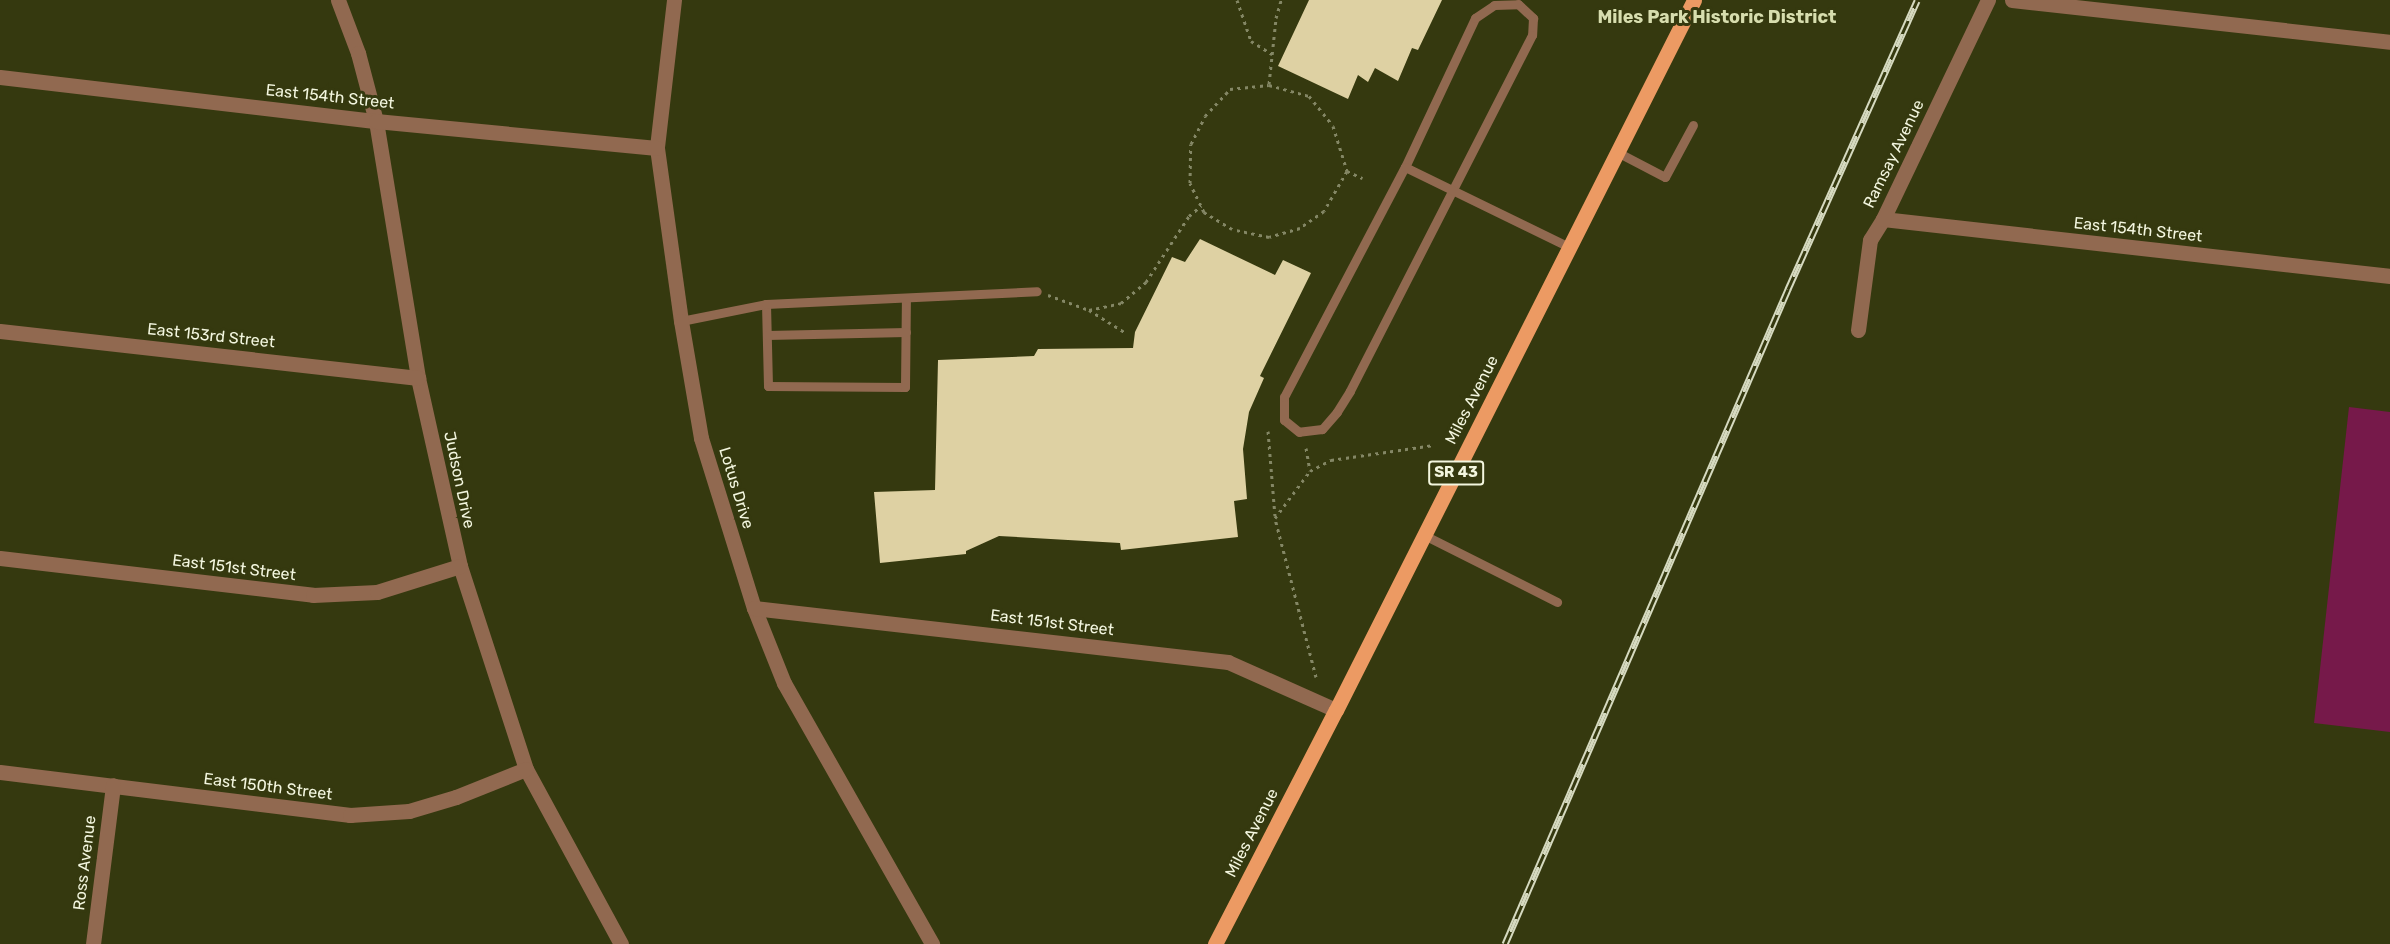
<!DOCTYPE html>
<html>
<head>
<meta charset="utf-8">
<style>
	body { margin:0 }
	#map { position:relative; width:2390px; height:944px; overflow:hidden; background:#35390f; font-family:Rubik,sans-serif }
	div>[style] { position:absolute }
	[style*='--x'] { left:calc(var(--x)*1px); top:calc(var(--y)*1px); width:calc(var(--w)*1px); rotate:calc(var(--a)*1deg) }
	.green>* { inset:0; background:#76194a }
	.building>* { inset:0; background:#ded1a3 }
	.path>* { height:3px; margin-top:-1.5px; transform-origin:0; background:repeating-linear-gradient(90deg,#848765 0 3px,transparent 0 7.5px) }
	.lane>* { height:9px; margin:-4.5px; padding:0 4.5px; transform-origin:4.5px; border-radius:4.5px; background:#916950 }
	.street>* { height:15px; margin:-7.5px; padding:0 7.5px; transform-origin:7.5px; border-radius:7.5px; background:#916950 }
	.primary>* { height:15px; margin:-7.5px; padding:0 7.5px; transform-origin:7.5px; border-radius:7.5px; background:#ec9a63 }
	.rail>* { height:7px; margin-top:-3.5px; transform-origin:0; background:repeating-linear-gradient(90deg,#35390f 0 14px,#d6dac0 0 28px); box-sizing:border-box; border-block:2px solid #d6dac0 }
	span { translate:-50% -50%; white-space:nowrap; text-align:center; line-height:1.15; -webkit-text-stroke:6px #35390f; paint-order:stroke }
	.shield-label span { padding:2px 4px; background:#35390f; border:2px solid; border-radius:4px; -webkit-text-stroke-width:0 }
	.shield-label { font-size:15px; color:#f3f6df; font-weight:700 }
	.street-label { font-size:16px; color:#f3f6df }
	.neighbourhood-label { font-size:18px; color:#d7ddae; font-weight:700 }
</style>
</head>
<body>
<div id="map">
	<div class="green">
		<div style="clip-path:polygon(2349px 407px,2390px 412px,2390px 732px,2314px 723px)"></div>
	</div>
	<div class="building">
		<div style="clip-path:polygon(1309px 0,1442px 0,1418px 50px,1412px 48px,1398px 81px,1375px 68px,1368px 82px,1358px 75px,1348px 99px,1278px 66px)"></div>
		<div style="clip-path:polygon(1200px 239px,1275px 275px,1283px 260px,1311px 273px,1260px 376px,1264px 378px,1249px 412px,1243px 449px,1247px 499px,1234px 501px,1238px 537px,1121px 550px,1120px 543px,999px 536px,966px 551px,966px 554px,880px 563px,874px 492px,935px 490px,938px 360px,1034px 356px,1038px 349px,1133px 348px,1135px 332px,1172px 257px,1185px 262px)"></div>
	</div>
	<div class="path">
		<div style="--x:1237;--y:0;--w:43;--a:71.1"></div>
		<div style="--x:1251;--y:41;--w:25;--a:32"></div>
		<div style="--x:1269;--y:84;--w:66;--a:-83.9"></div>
		<div style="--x:1276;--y:18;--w:19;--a:-74"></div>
		<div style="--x:1347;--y:171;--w:46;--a:119.9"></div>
		<div style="--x:1324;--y:211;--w:29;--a:145"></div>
		<div style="--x:1300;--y:228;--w:32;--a:164"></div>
		<div style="--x:1269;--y:237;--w:38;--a:-168"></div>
		<div style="--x:1232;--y:229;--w:33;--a:-149"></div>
		<div style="--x:1204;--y:212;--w:32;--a:-116"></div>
		<div style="--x:1190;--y:183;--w:39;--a:-89"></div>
		<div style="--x:1191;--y:144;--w:31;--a:-63"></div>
		<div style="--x:1205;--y:116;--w:37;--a:-47"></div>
		<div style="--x:1230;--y:89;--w:39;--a:-6"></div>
		<div style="--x:1269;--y:85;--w:41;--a:15.4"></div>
		<div style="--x:1309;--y:96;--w:38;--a:51"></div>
		<div style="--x:1333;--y:126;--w:47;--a:72.7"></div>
		<div style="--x:1347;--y:171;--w:17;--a:25"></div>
		<div style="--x:1048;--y:295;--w:44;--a:20.1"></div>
		<div style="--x:1089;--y:310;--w:44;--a:31.9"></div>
		<div style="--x:1089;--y:310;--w:33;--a:-12"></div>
		<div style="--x:1121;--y:303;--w:33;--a:-40"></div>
		<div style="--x:1146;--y:282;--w:79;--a:-56.9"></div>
		<div style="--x:1189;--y:216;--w:16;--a:-40"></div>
		<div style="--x:1268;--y:431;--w:85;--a:85.3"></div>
		<div style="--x:1306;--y:448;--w:23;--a:80"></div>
		<div style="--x:1316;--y:677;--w:164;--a:-104.5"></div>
		<div style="--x:1275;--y:518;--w:59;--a:-53.3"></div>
		<div style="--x:1310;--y:471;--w:24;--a:-28"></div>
		<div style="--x:1331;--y:460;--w:104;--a:-8.3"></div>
	</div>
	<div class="lane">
		<div style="--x:1518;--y:4;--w:21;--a:43"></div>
		<div style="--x:1533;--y:18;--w:17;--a:93"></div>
		<div style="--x:1532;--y:35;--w:400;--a:117.1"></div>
		<div style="--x:1350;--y:391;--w:25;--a:122"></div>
		<div style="--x:1337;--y:412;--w:23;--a:131"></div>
		<div style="--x:1322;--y:429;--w:23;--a:173"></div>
		<div style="--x:1299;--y:432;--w:19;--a:-141"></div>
		<div style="--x:1284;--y:420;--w:23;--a:-90"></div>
		<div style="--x:1284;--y:397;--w:260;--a:-62.3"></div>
		<div style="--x:1405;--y:167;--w:165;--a:-64.8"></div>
		<div style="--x:1475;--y:18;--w:23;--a:-34"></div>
		<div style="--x:1494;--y:5;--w:24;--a:-2"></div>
		<div style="--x:1617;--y:152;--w:54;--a:27.5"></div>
		<div style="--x:1665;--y:177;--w:59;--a:-61.7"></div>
		<div style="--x:1405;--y:167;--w:182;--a:26"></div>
		<div style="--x:766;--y:304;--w:82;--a:88.6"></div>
		<div style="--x:768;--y:386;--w:137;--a:0.4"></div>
		<div style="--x:905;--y:387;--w:89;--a:-89.4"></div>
		<div style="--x:681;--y:321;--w:87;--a:-11.3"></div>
		<div style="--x:766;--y:304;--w:271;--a:-2.7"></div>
		<div style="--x:767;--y:335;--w:139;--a:-1.2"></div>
		<div style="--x:1424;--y:535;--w:149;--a:26.7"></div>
	</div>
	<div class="street">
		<div style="--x:338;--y:0;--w:57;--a:69.3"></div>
		<div style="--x:358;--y:53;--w:70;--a:75.2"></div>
		<div style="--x:376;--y:121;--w:260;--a:80.7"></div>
		<div style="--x:418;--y:378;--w:193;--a:77.4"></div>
		<div style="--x:460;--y:566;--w:213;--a:72"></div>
		<div style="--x:526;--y:769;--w:199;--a:61.5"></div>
		<div style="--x:674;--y:0;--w:149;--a:96.6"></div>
		<div style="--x:657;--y:148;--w:175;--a:82.1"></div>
		<div style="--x:681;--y:321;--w:119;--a:80.3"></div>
		<div style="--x:701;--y:438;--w:178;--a:72.7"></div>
		<div style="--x:754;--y:608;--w:81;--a:68.2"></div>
		<div style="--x:784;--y:683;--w:300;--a:60.4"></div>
		<div style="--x:2012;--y:0;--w:380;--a:6.3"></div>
		<div style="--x:0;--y:77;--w:379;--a:6.7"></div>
		<div style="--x:376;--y:121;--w:282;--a:5.5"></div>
		<div style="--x:1883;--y:219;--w:510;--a:6.41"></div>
		<div style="--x:1858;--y:330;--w:91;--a:-82.4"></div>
		<div style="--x:1870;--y:240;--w:25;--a:-58"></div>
		<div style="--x:1883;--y:219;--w:243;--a:-64.4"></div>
		<div style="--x:0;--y:331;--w:421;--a:6.4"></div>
		<div style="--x:0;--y:558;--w:315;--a:6.7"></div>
		<div style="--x:313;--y:595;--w:64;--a:-2.7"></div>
		<div style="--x:377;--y:592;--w:87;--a:-17.4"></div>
		<div style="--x:754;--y:608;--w:477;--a:6.5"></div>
		<div style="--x:1228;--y:662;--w:118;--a:24"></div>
		<div style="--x:0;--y:772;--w:353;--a:7"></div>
		<div style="--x:350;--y:815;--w:59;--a:-3.9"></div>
		<div style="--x:409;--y:811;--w:49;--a:-16.6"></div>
		<div style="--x:456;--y:797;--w:75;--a:-21.8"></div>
		<div style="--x:93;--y:944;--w:160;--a:-82.8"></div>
	</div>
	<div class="primary">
		<div style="--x:1215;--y:944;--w:263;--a:-62.7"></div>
		<div style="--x:1336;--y:710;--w:795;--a:-63.24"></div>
	</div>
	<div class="rail">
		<div style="--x:1505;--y:944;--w:714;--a:-66.63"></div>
		<div style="--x:1788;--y:289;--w:316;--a:-65.9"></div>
	</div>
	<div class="shield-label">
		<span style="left:1456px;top:473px">SR 43</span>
	</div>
	<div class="street-label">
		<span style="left:330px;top:97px;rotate:6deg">East 154th Street</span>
		<span style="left:1894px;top:154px;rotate:-64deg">Ramsay Avenue</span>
		<span style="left:2138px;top:230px;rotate:6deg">East 154th Street</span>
		<span style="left:211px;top:336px;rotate:6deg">East 153rd Street</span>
		<span style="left:1472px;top:400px;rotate:-63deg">Miles Avenue</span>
		<span style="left:459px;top:480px;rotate:78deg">Judson Drive</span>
		<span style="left:736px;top:488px;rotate:73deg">Lotus Drive</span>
		<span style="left:234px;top:568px;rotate:7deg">East 151st Street</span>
		<span style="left:1052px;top:623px;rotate:7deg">East 151st Street</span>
		<span style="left:268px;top:787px;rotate:7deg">East 150th Street</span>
		<span style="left:1252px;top:833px;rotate:-63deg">Miles Avenue</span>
		<span style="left:85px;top:863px;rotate:-83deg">Ross Avenue</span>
	</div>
	<div class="neighbourhood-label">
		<span style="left:1717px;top:17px">Miles Park Historic District</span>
	</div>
</div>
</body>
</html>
